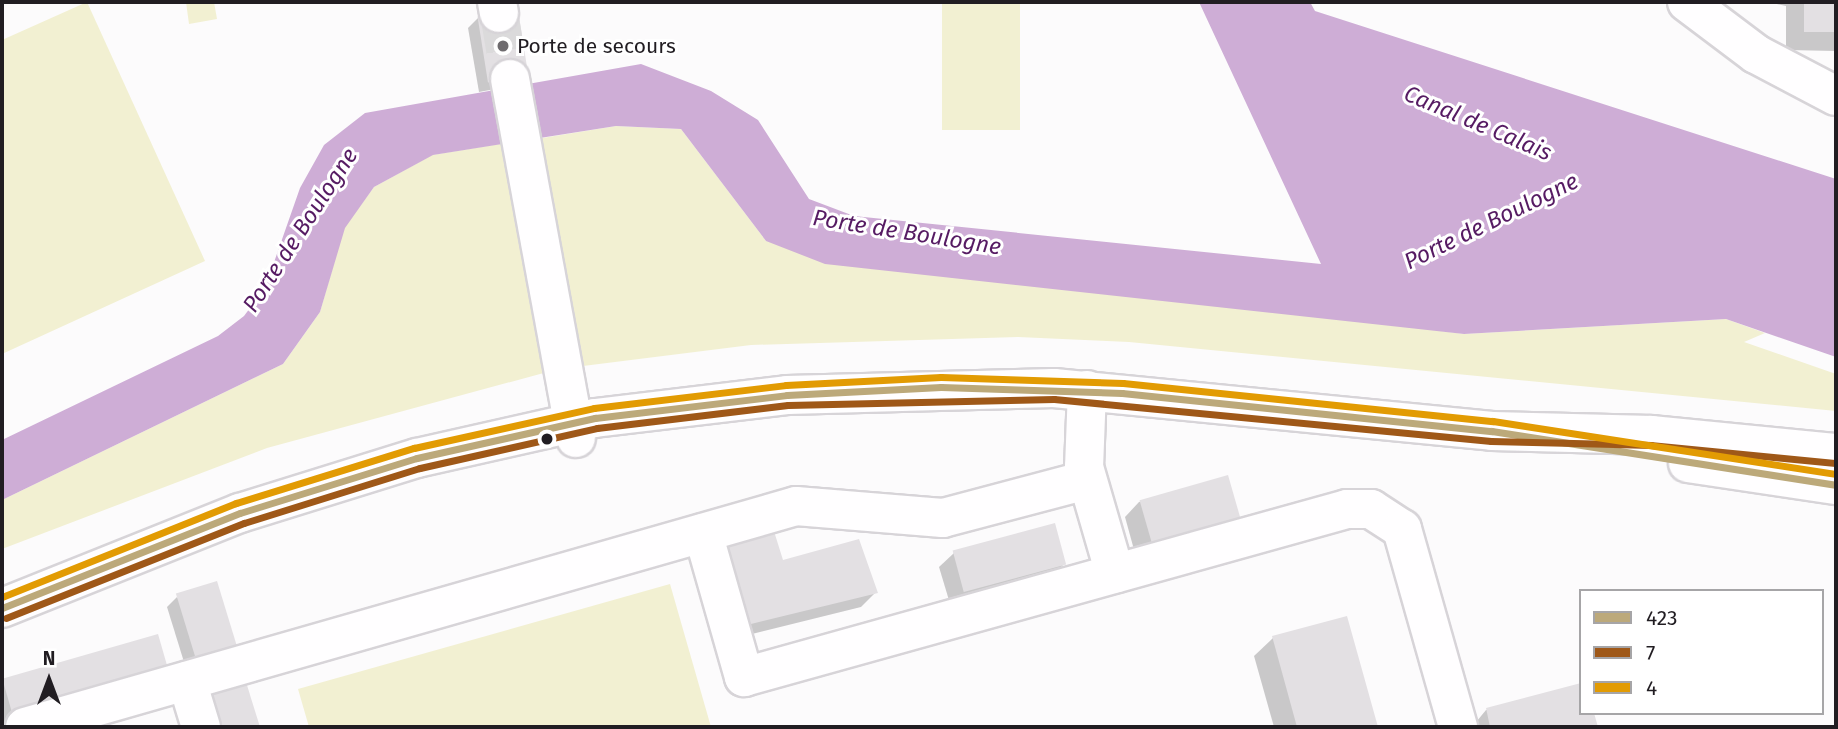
<!DOCTYPE html>
<html>
<head>
<meta charset="utf-8">
<style>
	body { margin:0 }
	#map { position:relative; width:1838px; height:729px; overflow:hidden; background:#fcfbfc; font-family:"Fira Sans",sans-serif }
	div>[style] { position:absolute }
	[style*='--x'] { left:calc(var(--x)*1px); top:calc(var(--y)*1px); width:calc(var(--w)*1px); rotate:calc(var(--a)*1deg) }
	.green>* { inset:0; background:#f2f0d2; transform-origin:0 0 }
	.water>* { inset:0; background:#ceadd6 }
	.shadow>* { inset:0; background:#0003 }
	.building>* { inset:0; background:#e3e0e3; transform-origin:0 0 }
	.minor-tunnel>* { height:38px; margin-top:-19px; transform-origin:0; background:repeating-linear-gradient(90deg,#dbdadb 0 38px,transparent 0 57px) }
	.roads { filter:drop-shadow(2px 0 #d7d4d8) drop-shadow(-2px 0 #d7d4d8) drop-shadow(0 2px #d7d4d8) drop-shadow(0 -2px #d7d4d8) }
	.minor>* { height:38px; margin:-19px; padding:0 19px; transform-origin:19px; border-radius:19px; background:#fffeff }
	.bus-1>* { height:7px; margin:-3.5px; padding:0 3.5px; transform-origin:3.5px; border-radius:3.5px; background:#bca97a }
	.bus-2>* { height:7px; margin:-3.5px; padding:0 3.5px; transform-origin:3.5px; border-radius:3.5px; background:#9f5818 }
	.bus-3>* { height:7px; margin:-3.5px; padding:0 3.5px; transform-origin:3.5px; border-radius:3.5px; background:#e29b03 }
	.dots>* { width:19px; height:19px; translate:-50% -50%; box-sizing:border-box; border:4px solid #fff; border-radius:50% }
	span { translate:-50% -50%; white-space:nowrap; text-align:center; line-height:1.15; -webkit-text-stroke:6px #fff; paint-order:stroke }
	.poi-label { font-size:21px; color:#211d22 }
	.left { translate:0 -50%; text-align:left }
	.water-label { font-size:23px; color:#561b63; font-style:italic }
	.frame { position:absolute; inset:0; border:4px solid #211d22; pointer-events:none }
	.legend { position:absolute; left:1579px; top:589px; width:245px; height:126px; box-sizing:border-box; background:#fff; border:2px solid #a6a5a7; margin:0; padding:9px 12px; list-style:none; font-size:21px; color:#211d22 }
	.legend li { display:flex; align-items:center; gap:14px; height:35px }
	.legend b { width:35px; border:2px solid #a6a5a7 }
	.north { position:absolute; left:14px; top:645px; width:70px; height:70px; -webkit-text-stroke:5px #fff; paint-order:stroke; rotate:0deg; font-size:19px; font-weight:700; line-height:28px; text-align:center; color:#211d22 }
	.north::after { content:''; display:block; margin:auto; width:24px; height:32px; background:#211d22; clip-path:polygon(50% 0,100% 100%,50% 72%,0 100%) }
</style>
</head>
<body>
<div id="map">
	<div class="green">
		<div style="clip-path:polygon(87px 2px,205px 261px,2px 354px,2px 40px)"></div>
		<div style="clip-path:polygon(186px 2px,214px 2px,217px 19px,189px 24px)"></div>
		<div style="left:942px;top:2px;width:78px;height:128px"></div>
		<div style="clip-path:polygon(616px 126px,681px 129px,766px 241px,1464px 334px,1726px 319px,1765px 333px,1744px 342px,1836px 374px,1836px 411px,1129px 342px,1018px 337px,751px 345px,575px 367px,530px 140px)"></div>
		<div style="clip-path:polygon(511px 142px,551px 371px,267px 448px,2px 549px,2px 500px,283px 364px,320px 312px,344px 228px,374px 187px,432px 155px)"></div>
		<div style="clip-path:polygon(670px 584px,711px 727px,309px 727px,298px 689px)"></div>
	</div>
	<div class="water">
		<div style="clip-path:polygon(1199px 2px,1310px 2px,1315px 11px,1836px 179px,1836px 357px,1726px 319px,1464px 334px,825px 264px,766px 241px,681px 129px,616px 126px,433px 155px,374px 187px,345px 228px,320px 312px,283px 364px,2px 500px,2px 440px,218px 336px,244px 316px,265px 288px,300px 188px,324px 145px,365px 113px,641px 64px,711px 91px,758px 120px,809px 199px,854px 216px,1321px 264px)"></div>
	</div>
	<div class="shadow">
		<div style="clip-path:polygon(1768px 2px,1836px 2px,1836px 51px,1786px 50px,1786px 6px)"></div>
		<div style="clip-path:polygon(478px 18px,517px 85px,479px 92px,468px 28px)"></div>
		<div style="clip-path:polygon(1226px 477px,1238px 517px,1223px 532px,1136px 557px,1125px 517px,1139px 502px)"></div>
		<div style="clip-path:polygon(954px 553px,1064px 564px,1049px 579px,951px 607px,939px 567px)"></div>
		<div style="clip-path:polygon(782px 562px,876px 592px,861px 607px,732px 639px)"></div>
		<div style="clip-path:polygon(177px 597px,227px 663px,188px 675px,167px 607px)"></div>
		<div style="clip-path:polygon(1345px 618px,1376px 727px,1274px 727px,1254px 656px,1273px 638px)"></div>
		<div style="clip-path:polygon(156px 636px,20px 727px,2px 727px,2px 681px)"></div>
		<div style="clip-path:polygon(1486px 710px,1593px 713px,1596px 727px,1472px 727px)"></div>
	</div>
	<div class="building">
		<div style="left:1804px;top:2px;width:32px;height:30px"></div>
		<div style="left:518px;top:10px;width:67px;height:41px;rotate:81deg"></div>
		<div style="left:1228px;top:475px;width:45px;height:92px;rotate:74deg"></div>
		<div style="left:1055px;top:523px;width:43px;height:106px;rotate:75deg"></div>
		<div style="clip-path:polygon(773px 528px,783px 560px,859px 539px,878px 593px,747px 625px,723px 543px)"></div>
		<div style="left:217px;top:581px;width:76px;height:43px;rotate:73deg"></div>
		<div style="clip-path:polygon(1347px 616px,1378px 727px,1297px 727px,1272px 636px)"></div>
		<div style="left:158px;top:634px;width:43px;height:162px;rotate:74deg"></div>
		<div style="clip-path:polygon(246px 682px,260px 727px,218px 727px,206px 694px)"></div>
		<div style="clip-path:polygon(1581px 683px,1581px 713px,1594px 713px,1598px 727px,1490px 727px,1486px 708px)"></div>
	</div>
	<div class="minor-tunnel">
		<div style="--x:499;--y:13;--w:67;--a:80.5"></div>
	</div>
	<div class="roads">
		<div class="minor">
			<div style="--x:497;--y:2;--w:11;--a:80"></div>
			<div style="--x:1687;--y:2;--w:86;--a:37"></div>
			<div style="--x:1756;--y:54;--w:90;--a:27.7"></div>
			<div style="--x:510;--y:79;--w:365;--a:79.6"></div>
			<div style="--x:1087;--y:390;--w:77;--a:92.2"></div>
			<div style="--x:1084;--y:467;--w:111;--a:73.8"></div>
			<div style="--x:1688;--y:463;--w:150;--a:8.5"></div>
			<div style="--x:703;--y:533;--w:150;--a:74.1"></div>
			<div style="--x:744;--y:677;--w:626;--a:-15.57"></div>
			<div style="--x:1347;--y:509;--w:24;--a:0"></div>
			<div style="--x:1371;--y:509;--w:37;--a:33"></div>
			<div style="--x:1402;--y:529;--w:206;--a:74.2"></div>
			<div style="--x:2;--y:608;--w:256;--a:-21.8"></div>
			<div style="--x:240;--y:513;--w:185;--a:-17.3"></div>
			<div style="--x:417;--y:458;--w:182;--a:-12.7"></div>
			<div style="--x:595;--y:418;--w:193;--a:-6.8"></div>
			<div style="--x:787;--y:395;--w:267;--a:-1.5"></div>
			<div style="--x:1054;--y:388;--w:440;--a:5.6"></div>
			<div style="--x:1492;--y:431;--w:160;--a:1.4"></div>
			<div style="--x:1652;--y:435;--w:185;--a:5.6"></div>
			<div style="--x:187;--y:681;--w:48;--a:73.1"></div>
			<div style="--x:25;--y:727;--w:802;--a:-15.99"></div>
			<div style="--x:796;--y:506;--w:147;--a:4.7"></div>
			<div style="--x:943;--y:518;--w:149;--a:-14.8"></div>
		</div>
	</div>
	<div class="bus-1">
		<div style="--x:2;--y:608;--w:256;--a:-21.8"></div>
		<div style="--x:240;--y:513;--w:185;--a:-17.3"></div>
		<div style="--x:417;--y:458;--w:182;--a:-12.7"></div>
		<div style="--x:595;--y:418;--w:193;--a:-6.8"></div>
		<div style="--x:787;--y:395;--w:154;--a:-3"></div>
		<div style="--x:941;--y:387;--w:181;--a:1.9"></div>
		<div style="--x:1122;--y:393;--w:372;--a:5.9"></div>
		<div style="--x:1492;--y:431;--w:348;--a:8.9"></div>
	</div>
	<div class="bus-2">
		<div style="--x:6;--y:618;--w:256;--a:-21.8"></div>
		<div style="--x:244;--y:523;--w:184;--a:-17.4"></div>
		<div style="--x:420;--y:468;--w:181;--a:-12.7"></div>
		<div style="--x:597;--y:428;--w:192;--a:-6.9"></div>
		<div style="--x:788;--y:405;--w:266;--a:-1.3"></div>
		<div style="--x:1054;--y:399;--w:439;--a:5.5"></div>
		<div style="--x:1491;--y:441;--w:160;--a:1.4"></div>
		<div style="--x:1651;--y:445;--w:185;--a:5.6"></div>
	</div>
	<div class="bus-3">
		<div style="--x:2;--y:597;--w:252;--a:-21.9"></div>
		<div style="--x:236;--y:503;--w:186;--a:-17.2"></div>
		<div style="--x:414;--y:448;--w:184;--a:-12.5"></div>
		<div style="--x:594;--y:408;--w:193;--a:-6.8"></div>
		<div style="--x:786;--y:385;--w:155;--a:-3"></div>
		<div style="--x:941;--y:377;--w:182;--a:1.9"></div>
		<div style="--x:1123;--y:383;--w:372;--a:5.9"></div>
		<div style="--x:1493;--y:421;--w:347;--a:8.8"></div>
	</div>
	<div class="dots">
		<div style="left:503px;top:46px;background:#6e6b6e"></div>
		<div style="left:547px;top:439px;background:#211d22"></div>
	</div>
	<div class="poi-label">
		<span class="left" style="left:517px;top:46px">Porte de secours</span>
	</div>
	<div class="water-label">
		<span style="left:1478px;top:123px;rotate:23deg">Canal de Calais</span>
		<span style="left:1491px;top:221px;rotate:-26deg">Porte de Boulogne</span>
		<span style="left:300px;top:230px;rotate:-57deg">Porte de Boulogne</span>
		<span style="left:907px;top:232px;rotate:9deg">Porte de Boulogne</span>
	</div>
	<div class="frame"></div>
	<ul class="legend">
	<li><b style="height:9px;background:#bca97a"></b>423</li>
	<li><b style="height:9px;background:#9f5818"></b>7</li>
	<li><b style="height:9px;background:#e29b03"></b>4</li>
	</ul>
	<div class="north">N</div>
</div>
</body>
</html>
